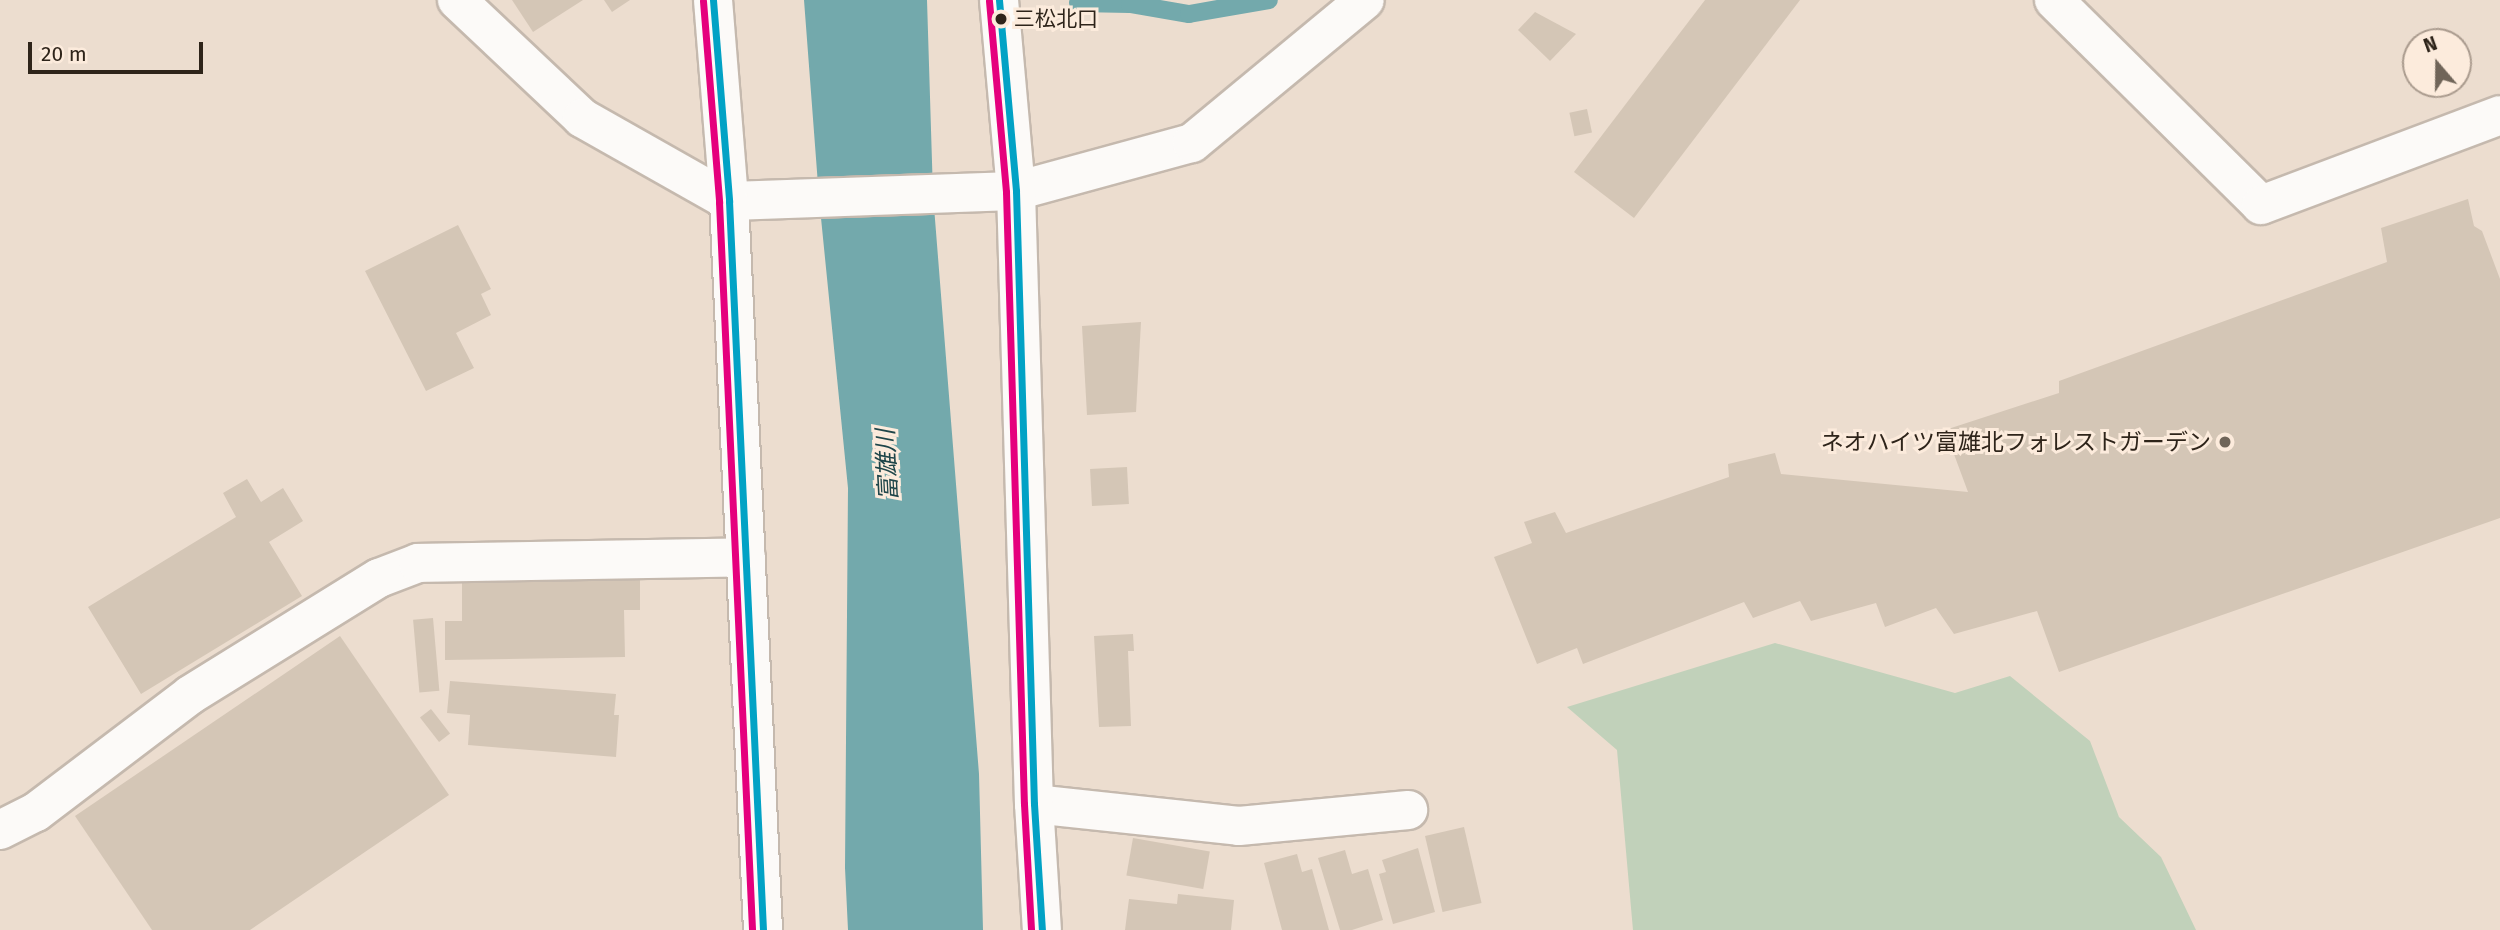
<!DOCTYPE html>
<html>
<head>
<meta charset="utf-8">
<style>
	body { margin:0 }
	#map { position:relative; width:2500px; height:930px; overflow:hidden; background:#ecddcf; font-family:"Fira Sans","Noto Sans JP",sans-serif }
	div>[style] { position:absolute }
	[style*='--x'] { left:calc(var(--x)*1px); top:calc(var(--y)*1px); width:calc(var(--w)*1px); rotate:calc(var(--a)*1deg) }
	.green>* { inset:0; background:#c1d1ba }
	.water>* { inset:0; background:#73a9ac }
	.stream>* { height:18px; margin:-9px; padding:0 9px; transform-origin:9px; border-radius:9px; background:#73a9ac }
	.building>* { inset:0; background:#d4c6b6; transform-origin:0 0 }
	.roads { filter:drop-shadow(2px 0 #c5b9ae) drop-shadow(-2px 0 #c5b9ae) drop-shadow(0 2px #c5b9ae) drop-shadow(0 -2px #c5b9ae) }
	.minor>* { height:38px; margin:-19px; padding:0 19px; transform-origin:19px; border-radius:19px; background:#fcfaf8 }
	.major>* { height:38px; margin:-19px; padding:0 19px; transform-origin:19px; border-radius:19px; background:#fcfaf8 }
	.bus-1>* { height:7px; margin:-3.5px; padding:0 3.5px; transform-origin:3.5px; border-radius:3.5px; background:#02a2c5 }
	.bus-2>* { height:7px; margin:-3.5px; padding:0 3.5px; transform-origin:3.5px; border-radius:3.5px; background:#e5007d }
	.dots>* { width:19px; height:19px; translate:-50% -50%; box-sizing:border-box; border:4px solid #fcebdc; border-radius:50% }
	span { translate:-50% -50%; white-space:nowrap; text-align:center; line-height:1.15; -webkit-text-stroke:6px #fcebdc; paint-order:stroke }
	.bus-label { font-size:21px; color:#2e241a }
	.left { translate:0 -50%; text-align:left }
	.poi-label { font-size:23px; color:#2e241a }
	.right { translate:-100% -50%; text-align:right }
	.water-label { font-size:24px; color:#1e4549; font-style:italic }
	.north { position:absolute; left:2402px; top:28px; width:70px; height:70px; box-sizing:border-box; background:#fcebdc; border:2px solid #aa9b8e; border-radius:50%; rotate:340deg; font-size:19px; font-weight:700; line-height:28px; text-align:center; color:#2e241a }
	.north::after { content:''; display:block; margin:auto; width:24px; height:32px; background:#706559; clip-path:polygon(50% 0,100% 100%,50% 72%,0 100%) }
	.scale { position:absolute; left:28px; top:42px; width:175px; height:32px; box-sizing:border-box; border:4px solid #2e241a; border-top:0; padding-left:9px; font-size:21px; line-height:24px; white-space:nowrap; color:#2e241a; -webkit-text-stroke:5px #fcebdc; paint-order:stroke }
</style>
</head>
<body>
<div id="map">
	<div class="green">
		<div style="clip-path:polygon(1775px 643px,1955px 693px,2010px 676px,2090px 741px,2119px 817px,2161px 857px,2196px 930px,1633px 930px,1617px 750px,1567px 707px)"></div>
	</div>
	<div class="water">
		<div style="clip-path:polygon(804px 0,927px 0,933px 194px,979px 774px,983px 930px,848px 930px,845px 868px,848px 488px,819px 198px)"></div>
	</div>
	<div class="stream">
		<div style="--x:1078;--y:3;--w:52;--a:1.1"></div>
		<div style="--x:1130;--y:4;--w:60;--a:9.6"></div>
		<div style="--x:1189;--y:14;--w:81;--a:-9.9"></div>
	</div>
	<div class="building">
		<div style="clip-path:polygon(512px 0,583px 0,533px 32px)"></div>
		<div style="clip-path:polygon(604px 0,630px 0,612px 12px)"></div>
		<div style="clip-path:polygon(1705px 0,1800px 0,1634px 218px,1574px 172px)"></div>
		<div style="clip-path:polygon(1535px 12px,1576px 34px,1550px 61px,1518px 30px)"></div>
		<div style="left:1587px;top:109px;width:24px;height:18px;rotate:78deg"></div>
		<div style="clip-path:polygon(2468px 199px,2474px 226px,2482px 231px,2500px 279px,2500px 518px,2059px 672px,2037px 611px,1954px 634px,1936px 608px,1885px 627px,1876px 603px,1811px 621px,1800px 601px,1753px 618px,1744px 602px,1583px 664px,1577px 648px,1537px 664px,1494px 557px,1532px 543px,1524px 522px,1555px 512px,1566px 533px,1729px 477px,1728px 464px,1775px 453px,1781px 474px,1968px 492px,1945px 430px,2059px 393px,2059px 381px,2387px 262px,2381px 228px)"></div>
		<div style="clip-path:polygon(458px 225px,491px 289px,481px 294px,491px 315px,456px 333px,474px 368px,426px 391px,365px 271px)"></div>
		<div style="clip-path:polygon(1141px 322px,1136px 412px,1087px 415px,1082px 326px)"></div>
		<div style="left:1127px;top:467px;width:37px;height:37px;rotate:87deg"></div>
		<div style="clip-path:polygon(247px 479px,261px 502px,283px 488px,303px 521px,269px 542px,302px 596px,141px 694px,88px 607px,236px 517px,223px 493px)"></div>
		<div style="clip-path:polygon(640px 575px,640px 610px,624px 610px,625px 657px,445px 660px,445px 621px,462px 621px,462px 578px)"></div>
		<div style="left:433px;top:618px;width:73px;height:20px;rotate:85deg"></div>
		<div style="clip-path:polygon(1133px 634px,1134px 651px,1128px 651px,1131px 726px,1099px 727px,1094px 636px)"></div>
		<div style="clip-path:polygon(340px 636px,449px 795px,250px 930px,152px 930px,75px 816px)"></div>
		<div style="clip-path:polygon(450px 681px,616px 694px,614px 715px,619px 715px,616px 757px,468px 745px,470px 715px,447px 713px)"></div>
		<div style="left:431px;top:709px;width:31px;height:14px;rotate:52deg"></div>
		<div style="left:1464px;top:827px;width:78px;height:40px;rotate:77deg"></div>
		<div style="left:1133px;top:838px;width:78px;height:38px;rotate:10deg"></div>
		<div style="clip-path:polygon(1418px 848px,1435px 912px,1393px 924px,1379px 874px,1386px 872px,1382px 860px)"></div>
		<div style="clip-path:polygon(1345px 850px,1352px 874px,1368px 869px,1383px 920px,1352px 930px,1340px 930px,1318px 858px)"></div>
		<div style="clip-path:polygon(1297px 854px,1302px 872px,1312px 869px,1329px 930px,1282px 930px,1264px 863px)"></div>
		<div style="clip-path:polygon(1178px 894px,1234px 900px,1231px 930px,1125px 930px,1129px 899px,1177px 904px)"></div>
	</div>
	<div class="roads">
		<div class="minor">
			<div style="--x:457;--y:0;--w:172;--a:43.3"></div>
			<div style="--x:582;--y:118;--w:169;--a:29.5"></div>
			<div style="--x:729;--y:201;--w:287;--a:-2"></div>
			<div style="--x:1016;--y:191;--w:182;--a:-15.3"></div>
			<div style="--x:1192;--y:143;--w:224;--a:-39.6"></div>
			<div style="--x:2054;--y:0;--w:291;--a:44.7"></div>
			<div style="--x:2261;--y:205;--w:255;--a:-20.6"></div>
			<div style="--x:1034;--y:804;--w:206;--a:6.1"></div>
			<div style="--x:1239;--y:826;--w:170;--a:-5.4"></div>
			<div style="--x:0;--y:830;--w:40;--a:-26.6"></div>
			<div style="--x:36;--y:812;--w:193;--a:-37.2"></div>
			<div style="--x:190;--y:695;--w:222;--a:-31.8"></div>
			<div style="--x:379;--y:578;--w:42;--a:-21"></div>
			<div style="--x:418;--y:563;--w:328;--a:-1"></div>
		</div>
		<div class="major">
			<div style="--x:713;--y:0;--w:202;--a:85.4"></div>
			<div style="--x:729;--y:201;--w:730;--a:87.33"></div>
			<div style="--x:999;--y:0;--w:192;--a:84.9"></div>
			<div style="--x:1016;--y:191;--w:613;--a:88.32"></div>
			<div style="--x:1034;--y:804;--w:126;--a:86.4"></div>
		</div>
	</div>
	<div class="bus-1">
		<div style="--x:713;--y:0;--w:202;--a:85.4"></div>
		<div style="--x:729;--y:201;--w:730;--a:87.33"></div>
		<div style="--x:999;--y:0;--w:192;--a:84.9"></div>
		<div style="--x:1016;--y:191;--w:613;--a:88.32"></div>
		<div style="--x:1034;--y:804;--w:126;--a:86.4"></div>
	</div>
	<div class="bus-2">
		<div style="--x:703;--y:1;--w:202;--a:85.4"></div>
		<div style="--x:719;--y:202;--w:729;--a:87.4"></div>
		<div style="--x:989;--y:1;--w:192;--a:84.9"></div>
		<div style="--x:1006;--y:192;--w:612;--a:88.32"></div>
		<div style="--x:1024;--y:804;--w:126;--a:86.8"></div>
	</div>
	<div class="dots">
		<div style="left:1001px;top:19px;background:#2e241a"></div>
		<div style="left:2225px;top:442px;background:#706559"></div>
	</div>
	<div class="bus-label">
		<span class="left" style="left:1014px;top:19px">三松北口</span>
	</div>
	<div class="poi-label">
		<span class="right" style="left:2211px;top:442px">ネオハイツ富雄北フォレストガーデン</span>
	</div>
	<div class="water-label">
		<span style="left:888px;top:465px;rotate:-93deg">富雄川</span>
	</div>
	<div class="north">N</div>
	<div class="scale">20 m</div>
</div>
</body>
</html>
